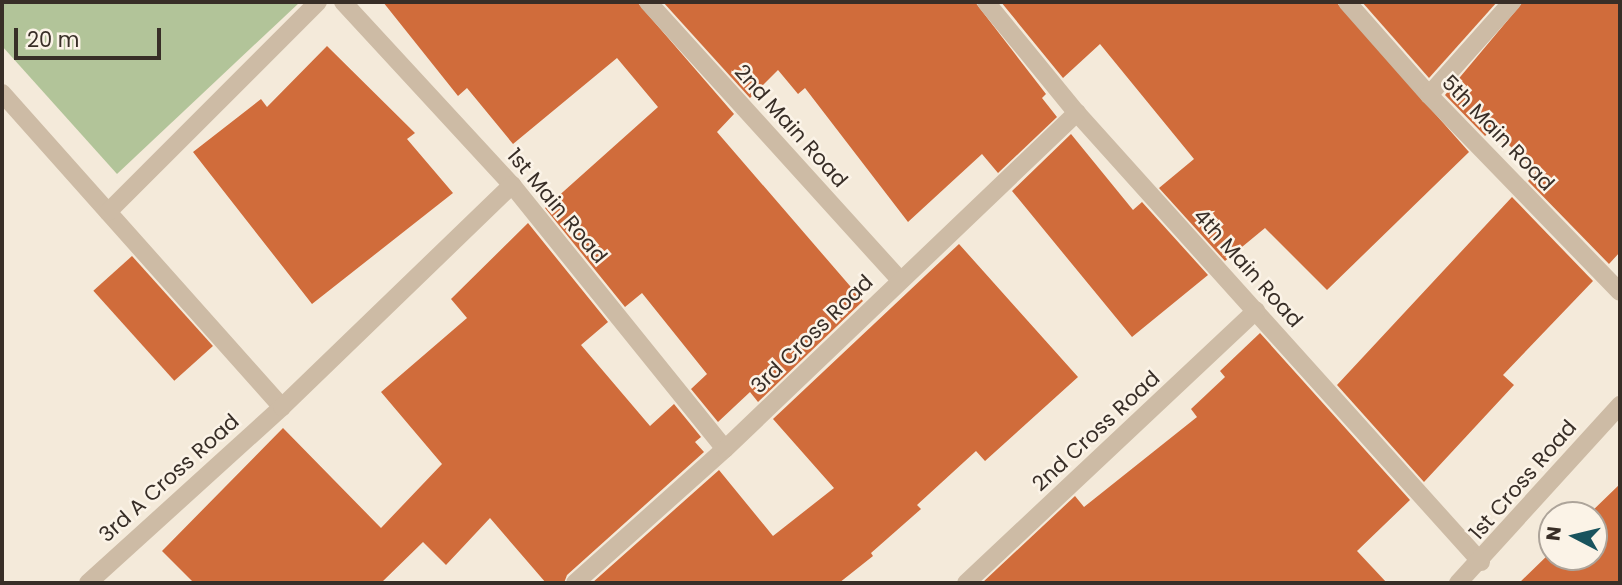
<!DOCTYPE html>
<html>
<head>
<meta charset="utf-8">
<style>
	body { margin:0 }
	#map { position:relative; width:1622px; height:585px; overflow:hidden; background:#f4eada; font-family:Poppins,sans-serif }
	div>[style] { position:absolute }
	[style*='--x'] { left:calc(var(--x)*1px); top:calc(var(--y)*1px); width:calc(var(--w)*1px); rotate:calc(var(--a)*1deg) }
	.green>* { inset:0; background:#b2c499 }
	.building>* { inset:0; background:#d06c3b; transform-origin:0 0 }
	.minor>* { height:18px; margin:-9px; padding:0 9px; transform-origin:9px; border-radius:9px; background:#cdbba5 }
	span { translate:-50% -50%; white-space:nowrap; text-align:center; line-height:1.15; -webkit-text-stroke:5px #fbf3e7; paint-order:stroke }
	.street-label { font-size:21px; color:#382e27 }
	.frame { position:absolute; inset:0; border:4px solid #382e27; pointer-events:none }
	.north { position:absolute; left:1538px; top:501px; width:70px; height:70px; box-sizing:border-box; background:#fbf3e7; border:2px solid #ada49a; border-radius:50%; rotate:277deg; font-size:19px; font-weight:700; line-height:28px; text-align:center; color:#382e27 }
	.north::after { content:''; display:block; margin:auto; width:24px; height:32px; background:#19535d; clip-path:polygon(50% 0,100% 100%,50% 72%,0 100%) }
	.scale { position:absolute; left:14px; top:28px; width:147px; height:32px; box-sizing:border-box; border:4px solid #382e27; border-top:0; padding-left:9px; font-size:21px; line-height:24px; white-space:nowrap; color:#382e27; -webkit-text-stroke:5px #fbf3e7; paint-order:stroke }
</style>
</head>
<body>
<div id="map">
	<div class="green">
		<div style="clip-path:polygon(2px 2px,300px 2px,117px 174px,2px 46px)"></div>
	</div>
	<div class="building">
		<div style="clip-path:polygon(383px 2px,637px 2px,734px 114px,717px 132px,863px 301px,758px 402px,750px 392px,718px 422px,691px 389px,707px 374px,642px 293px,625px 307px,545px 208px,658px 107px,617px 58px,513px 144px,467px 88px,458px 96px)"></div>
		<div style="clip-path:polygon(663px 2px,975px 2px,1046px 94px,1042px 98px,1057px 117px,998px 173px,982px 154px,908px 222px,805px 88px,798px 94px,778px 70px,750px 98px)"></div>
		<div style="clip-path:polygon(1001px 2px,1336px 2px,1469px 152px,1327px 290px,1265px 228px,1225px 261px,1159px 188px,1194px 159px,1100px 44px,1063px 78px)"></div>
		<div style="clip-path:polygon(1362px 2px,1497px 2px,1429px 78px)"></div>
		<div style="clip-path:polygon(1523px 2px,1620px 2px,1620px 252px,1609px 264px,1528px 181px,1536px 172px,1493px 129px,1485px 136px,1445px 95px)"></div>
		<div style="clip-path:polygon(327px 46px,415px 133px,407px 139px,453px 193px,312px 304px,193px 152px,261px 99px,267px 107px)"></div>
		<div style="clip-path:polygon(1071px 134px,1133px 210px,1142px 202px,1208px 275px,1132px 337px,1012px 191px)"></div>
		<div style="clip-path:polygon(1512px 197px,1593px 281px,1503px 375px,1514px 385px,1424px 482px,1337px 385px)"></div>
		<div style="clip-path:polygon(528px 223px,608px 322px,581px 345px,650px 426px,674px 404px,701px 437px,695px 442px,704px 452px,567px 575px,564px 583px,546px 583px,490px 518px,446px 565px,423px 542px,381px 583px,194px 583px,162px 551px,283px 428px,381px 528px,442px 464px,381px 392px,467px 318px,451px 299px)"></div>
		<div style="clip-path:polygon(959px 244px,1078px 377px,985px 461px,976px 451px,917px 505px,921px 509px,871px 553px,873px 556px,839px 583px,592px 583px,719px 470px,773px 536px,834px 488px,773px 419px)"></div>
		<div style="left:132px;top:256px;width:121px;height:52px;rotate:48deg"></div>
		<div style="clip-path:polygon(1260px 333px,1410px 500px,1357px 551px,1387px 583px,982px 583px,1075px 496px,1084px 507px,1197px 417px,1191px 409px,1225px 377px,1220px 371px)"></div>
		<div style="clip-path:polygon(1620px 484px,1620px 583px,1519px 583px,1552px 551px,1552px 557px,1594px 557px,1594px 515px,1588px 515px)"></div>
	</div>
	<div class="minor">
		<div style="--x:343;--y:2;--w:249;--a:47.3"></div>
		<div style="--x:512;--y:185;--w:339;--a:51.1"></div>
		<div style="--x:648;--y:2;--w:375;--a:47.8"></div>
		<div style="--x:986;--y:2;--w:144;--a:50.7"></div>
		<div style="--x:1077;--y:113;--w:604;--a:48.02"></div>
		<div style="--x:1347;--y:2;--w:124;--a:48.6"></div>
		<div style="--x:1429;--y:95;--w:274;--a:45.9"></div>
		<div style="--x:2;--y:93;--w:421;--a:48.3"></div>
		<div style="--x:1429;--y:95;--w:125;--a:-48.3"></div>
		<div style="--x:108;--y:212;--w:297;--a:-45"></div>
		<div style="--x:88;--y:583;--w:262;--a:-42.2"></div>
		<div style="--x:282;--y:407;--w:320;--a:-44"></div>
		<div style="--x:575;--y:583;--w:201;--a:-41.8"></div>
		<div style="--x:725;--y:449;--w:487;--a:-43.7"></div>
		<div style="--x:966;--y:583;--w:398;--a:-43.2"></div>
		<div style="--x:1458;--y:583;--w:241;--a:-47.7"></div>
	</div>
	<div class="street-label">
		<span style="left:791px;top:126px;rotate:48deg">2nd Main Road</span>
		<span style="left:1498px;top:133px;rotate:46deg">5th Main Road</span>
		<span style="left:557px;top:206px;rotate:50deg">1st Main Road</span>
		<span style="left:1248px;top:268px;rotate:48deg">4th Main Road</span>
		<span style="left:812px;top:334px;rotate:-44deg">3rd Cross Road</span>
		<span style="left:1096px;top:431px;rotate:-43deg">2nd Cross Road</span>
		<span style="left:169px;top:478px;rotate:-42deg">3rd A Cross Road</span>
		<span style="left:1523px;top:480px;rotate:-49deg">1st Cross Road</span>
	</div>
	<div class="frame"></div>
	<div class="north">N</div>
	<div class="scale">20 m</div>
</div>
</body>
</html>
